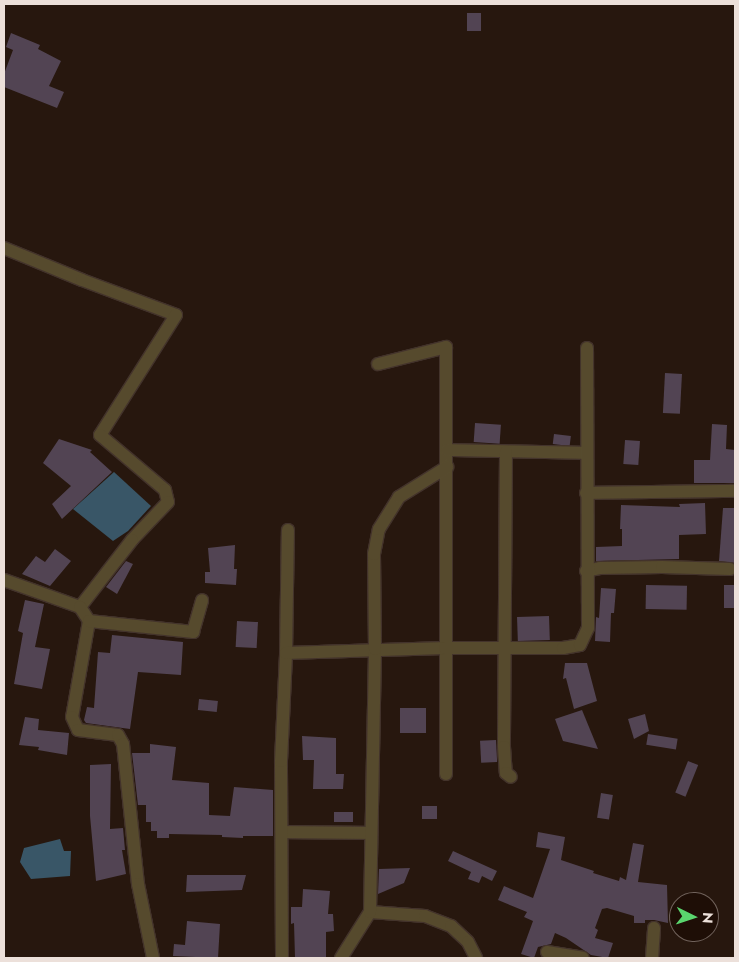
<!DOCTYPE html>
<html>
<head>
<meta charset="utf-8">
<style>
	body { margin:0 }
	#map { position:relative; width:739px; height:962px; overflow:hidden; background:#27170e; font-family:Jost,sans-serif }
	div>[style] { position:absolute }
	[style*='--x'] { left:calc(var(--x)*1px); top:calc(var(--y)*1px); width:calc(var(--w)*1px); rotate:calc(var(--a)*1deg) }
	.water>* { inset:0; background:#395667 }
	.building>* { inset:0; background:#524453; transform-origin:0 0 }
	.roads { filter:drop-shadow(1px 0 #43332b) drop-shadow(-1px 0 #43332b) drop-shadow(0 1px #43332b) drop-shadow(0 -1px #43332b) }
	.minor>* { height:12px; margin:-6px; padding:0 6px; transform-origin:6px; border-radius:6px; background:#564a2d }
	span { translate:-50% -50%; white-space:nowrap; text-align:center; line-height:1.15; -webkit-text-stroke:4.5px #1e0e06; paint-order:stroke }
	.frame { position:absolute; inset:0; border:5px solid #ece0da; pointer-events:none }
	.north { position:absolute; left:669px; top:892px; width:50px; height:50px; box-sizing:border-box; background:#1e0e06; border:1px solid #70625b; border-radius:50%; rotate:94deg; font-size:14px; font-weight:700; line-height:20px; text-align:center; color:#ece0da }
	.north::after { content:''; display:block; margin:auto; width:18px; height:22px; background:#5ad56e; clip-path:polygon(50% 0,100% 100%,50% 72%,0 100%) }
</style>
</head>
<body>
<div id="map">
	<div class="water">
		<div style="clip-path:polygon(114px 472px,151px 506px,128px 531px,113px 541px,73px 509px)"></div>
		<div style="clip-path:polygon(60px 839px,64px 851px,71px 851px,70px 876px,31px 879px,20px 862px,24px 848px)"></div>
	</div>
	<div class="building">
		<div style="left:467px;top:13px;width:14px;height:18px"></div>
		<div style="clip-path:polygon(11px 33px,40px 45px,38px 49px,61px 61px,49px 86px,64px 92px,57px 108px,4px 87px,4px 74px,13px 50px,6px 47px)"></div>
		<div style="left:665px;top:373px;width:17px;height:40px;rotate:3deg"></div>
		<div style="left:475px;top:423px;width:26px;height:19px;rotate:4deg"></div>
		<div style="clip-path:polygon(712px 424px,727px 425px,726px 449px,735px 450px,735px 483px,694px 483px,694px 460px,710px 460px)"></div>
		<div style="left:554px;top:434px;width:17px;height:10px;rotate:7deg"></div>
		<div style="clip-path:polygon(59px 439px,92px 450px,90px 452px,112px 472px,62px 519px,52px 504px,71px 486px,43px 463px)"></div>
		<div style="left:625px;top:440px;width:15px;height:24px;rotate:4deg"></div>
		<div style="clip-path:polygon(705px 503px,706px 534px,679px 535px,679px 559px,596px 561px,596px 547px,622px 546px,622px 529px,620px 529px,621px 505px,680px 507px,679px 504px)"></div>
		<div style="clip-path:polygon(723px 508px,735px 508px,735px 563px,719px 561px)"></div>
		<div style="clip-path:polygon(235px 545px,234px 569px,237px 569px,236px 585px,205px 583px,205px 572px,210px 572px,208px 548px)"></div>
		<div style="clip-path:polygon(55px 549px,71px 561px,50px 586px,22px 574px,36px 556px,45px 562px)"></div>
		<div style="clip-path:polygon(126px 561px,133px 564px,117px 594px,106px 587px)"></div>
		<div style="left:646px;top:585px;width:41px;height:24px;rotate:1deg"></div>
		<div style="left:724px;top:585px;width:11px;height:23px"></div>
		<div style="clip-path:polygon(601px 588px,616px 589px,614px 613px,611px 613px,610px 642px,595px 641px,596px 617px,599px 618px)"></div>
		<div style="clip-path:polygon(25px 600px,44px 604px,35px 647px,50px 649px,42px 689px,14px 684px,23px 633px,18px 631px)"></div>
		<div style="left:549px;top:616px;width:24px;height:32px;rotate:88deg"></div>
		<div style="left:237px;top:621px;width:21px;height:26px;rotate:3deg"></div>
		<div style="clip-path:polygon(112px 635px,183px 642px,181px 675px,138px 672px,130px 729px,86px 723px,84px 720px,87px 707px,94px 708px,98px 652px,110px 653px)"></div>
		<div style="clip-path:polygon(565px 663px,587px 663px,597px 701px,574px 709px,566px 678px,563px 679px)"></div>
		<div style="left:199px;top:699px;width:19px;height:11px;rotate:6deg"></div>
		<div style="left:426px;top:708px;width:25px;height:26px;rotate:90deg"></div>
		<div style="clip-path:polygon(582px 710px,598px 749px,563px 741px,555px 719px)"></div>
		<div style="clip-path:polygon(645px 714px,649px 731px,634px 739px,628px 719px)"></div>
		<div style="clip-path:polygon(25px 717px,39px 719px,38px 730px,69px 733px,67px 755px,38px 750px,39px 747px,19px 745px)"></div>
		<div style="left:648px;top:734px;width:30px;height:11px;rotate:9deg"></div>
		<div style="clip-path:polygon(302px 736px,336px 738px,336px 774px,344px 774px,343px 789px,313px 789px,314px 760px,303px 760px)"></div>
		<div style="left:496px;top:740px;width:22px;height:16px;rotate:87deg"></div>
		<div style="clip-path:polygon(150px 744px,176px 747px,172px 780px,209px 783px,209px 815px,230px 816px,234px 787px,273px 790px,273px 836px,243px 836px,243px 838px,222px 837px,222px 835px,169px 834px,169px 838px,157px 838px,157px 831px,151px 831px,151px 822px,146px 822px,146px 805px,138px 805px,132px 753px,150px 753px)"></div>
		<div style="left:688px;top:761px;width:11px;height:34px;rotate:22deg"></div>
		<div style="clip-path:polygon(111px 764px,110px 829px,123px 828px,125px 850px,122px 850px,126px 874px,96px 881px,90px 816px,90px 765px)"></div>
		<div style="left:601px;top:793px;width:12px;height:25px;rotate:9deg"></div>
		<div style="left:437px;top:806px;width:13px;height:15px;rotate:90deg"></div>
		<div style="left:353px;top:812px;width:10px;height:19px;rotate:90deg"></div>
		<div style="clip-path:polygon(538px 832px,565px 837px,561px 860px,594px 871px,593px 873px,619px 881px,620px 877px,626px 880px,633px 843px,644px 845px,638px 882px,667px 885px,668px 923px,654px 920px,645px 920px,645px 923px,634px 923px,634px 916px,607px 908px,602px 909px,595px 928px,598px 930px,595px 938px,613px 943px,608px 958px,591px 955px,566px 938px,555px 933px,551px 944px,538px 947px,534px 958px,521px 954px,533px 921px,524px 917px,527px 912px,498px 900px,504px 886px,533px 898px,550px 849px,536px 847px)"></div>
		<div style="clip-path:polygon(453px 851px,497px 871px,492px 881px,482px 876px,479px 883px,468px 879px,471px 872px,448px 861px)"></div>
		<div style="clip-path:polygon(410px 868px,404px 883px,378px 894px,379px 869px)"></div>
		<div style="clip-path:polygon(187px 875px,246px 875px,242px 890px,186px 892px)"></div>
		<div style="clip-path:polygon(303px 889px,330px 891px,328px 914px,333px 914px,334px 931px,326px 932px,326px 958px,295px 958px,294px 923px,291px 924px,291px 907px,302px 907px)"></div>
		<div style="clip-path:polygon(187px 921px,220px 924px,218px 958px,173px 956px,174px 944px,185px 945px)"></div>
	</div>
	<div class="roads">
		<div class="minor">
			<div style="--x:4;--y:248;--w:84;--a:22.3"></div>
			<div style="--x:82;--y:280;--w:100;--a:20.4"></div>
			<div style="--x:176;--y:315;--w:142;--a:122.3"></div>
			<div style="--x:100;--y:435;--w:85;--a:40.2"></div>
			<div style="--x:165;--y:490;--w:12;--a:76"></div>
			<div style="--x:168;--y:502;--w:52;--a:133.5"></div>
			<div style="--x:132;--y:540;--w:85;--a:127.8"></div>
			<div style="--x:378;--y:364;--w:70;--a:-14"></div>
			<div style="--x:446;--y:347;--w:427;--a:90"></div>
			<div style="--x:447;--y:450;--w:139;--a:1.2"></div>
			<div style="--x:506;--y:452;--w:295;--a:90.4"></div>
			<div style="--x:504;--y:747;--w:26;--a:86"></div>
			<div style="--x:506;--y:773;--w:6;--a:39"></div>
			<div style="--x:586;--y:493;--w:149;--a:-0.8"></div>
			<div style="--x:586;--y:571;--w:14;--a:-12"></div>
			<div style="--x:600;--y:568;--w:62;--a:-0.9"></div>
			<div style="--x:662;--y:567;--w:68;--a:1.7"></div>
			<div style="--x:4;--y:580;--w:81;--a:19.6"></div>
			<div style="--x:80;--y:607;--w:17;--a:57"></div>
			<div style="--x:89;--y:621;--w:97;--a:100"></div>
			<div style="--x:72;--y:717;--w:14;--a:65"></div>
			<div style="--x:78;--y:730;--w:40;--a:7.1"></div>
			<div style="--x:118;--y:735;--w:10;--a:61"></div>
			<div style="--x:123;--y:744;--w:141;--a:83.9"></div>
			<div style="--x:138;--y:884;--w:76;--a:78.5"></div>
			<div style="--x:89;--y:621;--w:105;--a:6"></div>
			<div style="--x:193;--y:632;--w:33;--a:-74"></div>
			<div style="--x:286;--y:653;--w:123;--a:-89.1"></div>
			<div style="--x:282;--y:832;--w:89;--a:0.6"></div>
			<div style="--x:370;--y:912;--w:55;--a:4.2"></div>
			<div style="--x:425;--y:916;--w:28;--a:21"></div>
			<div style="--x:451;--y:926;--w:23;--a:43"></div>
			<div style="--x:468;--y:942;--w:18;--a:63"></div>
			<div style="--x:547;--y:952;--w:36;--a:9"></div>
			<div style="--x:282;--y:958;--w:197;--a:-90.3"></div>
			<div style="--x:281;--y:761;--w:108;--a:-87.3"></div>
			<div style="--x:286;--y:653;--w:159;--a:-1.8"></div>
			<div style="--x:445;--y:648;--w:118;--a:0"></div>
			<div style="--x:563;--y:648;--w:17;--a:-10"></div>
			<div style="--x:580;--y:645;--w:19;--a:-65"></div>
			<div style="--x:588;--y:628;--w:280;--a:-90.2"></div>
			<div style="--x:341;--y:958;--w:54;--a:-57.8"></div>
			<div style="--x:370;--y:912;--w:263;--a:-88.9"></div>
			<div style="--x:375;--y:649;--w:95;--a:-90.6"></div>
			<div style="--x:374;--y:554;--w:25;--a:-79"></div>
			<div style="--x:379;--y:529;--w:38;--a:-58"></div>
			<div style="--x:399;--y:497;--w:57;--a:-32"></div>
			<div style="--x:652;--y:958;--w:30;--a:-86"></div>
		</div>
	</div>
	<div class="frame"></div>
	<div class="north">N</div>
</div>
</body>
</html>
